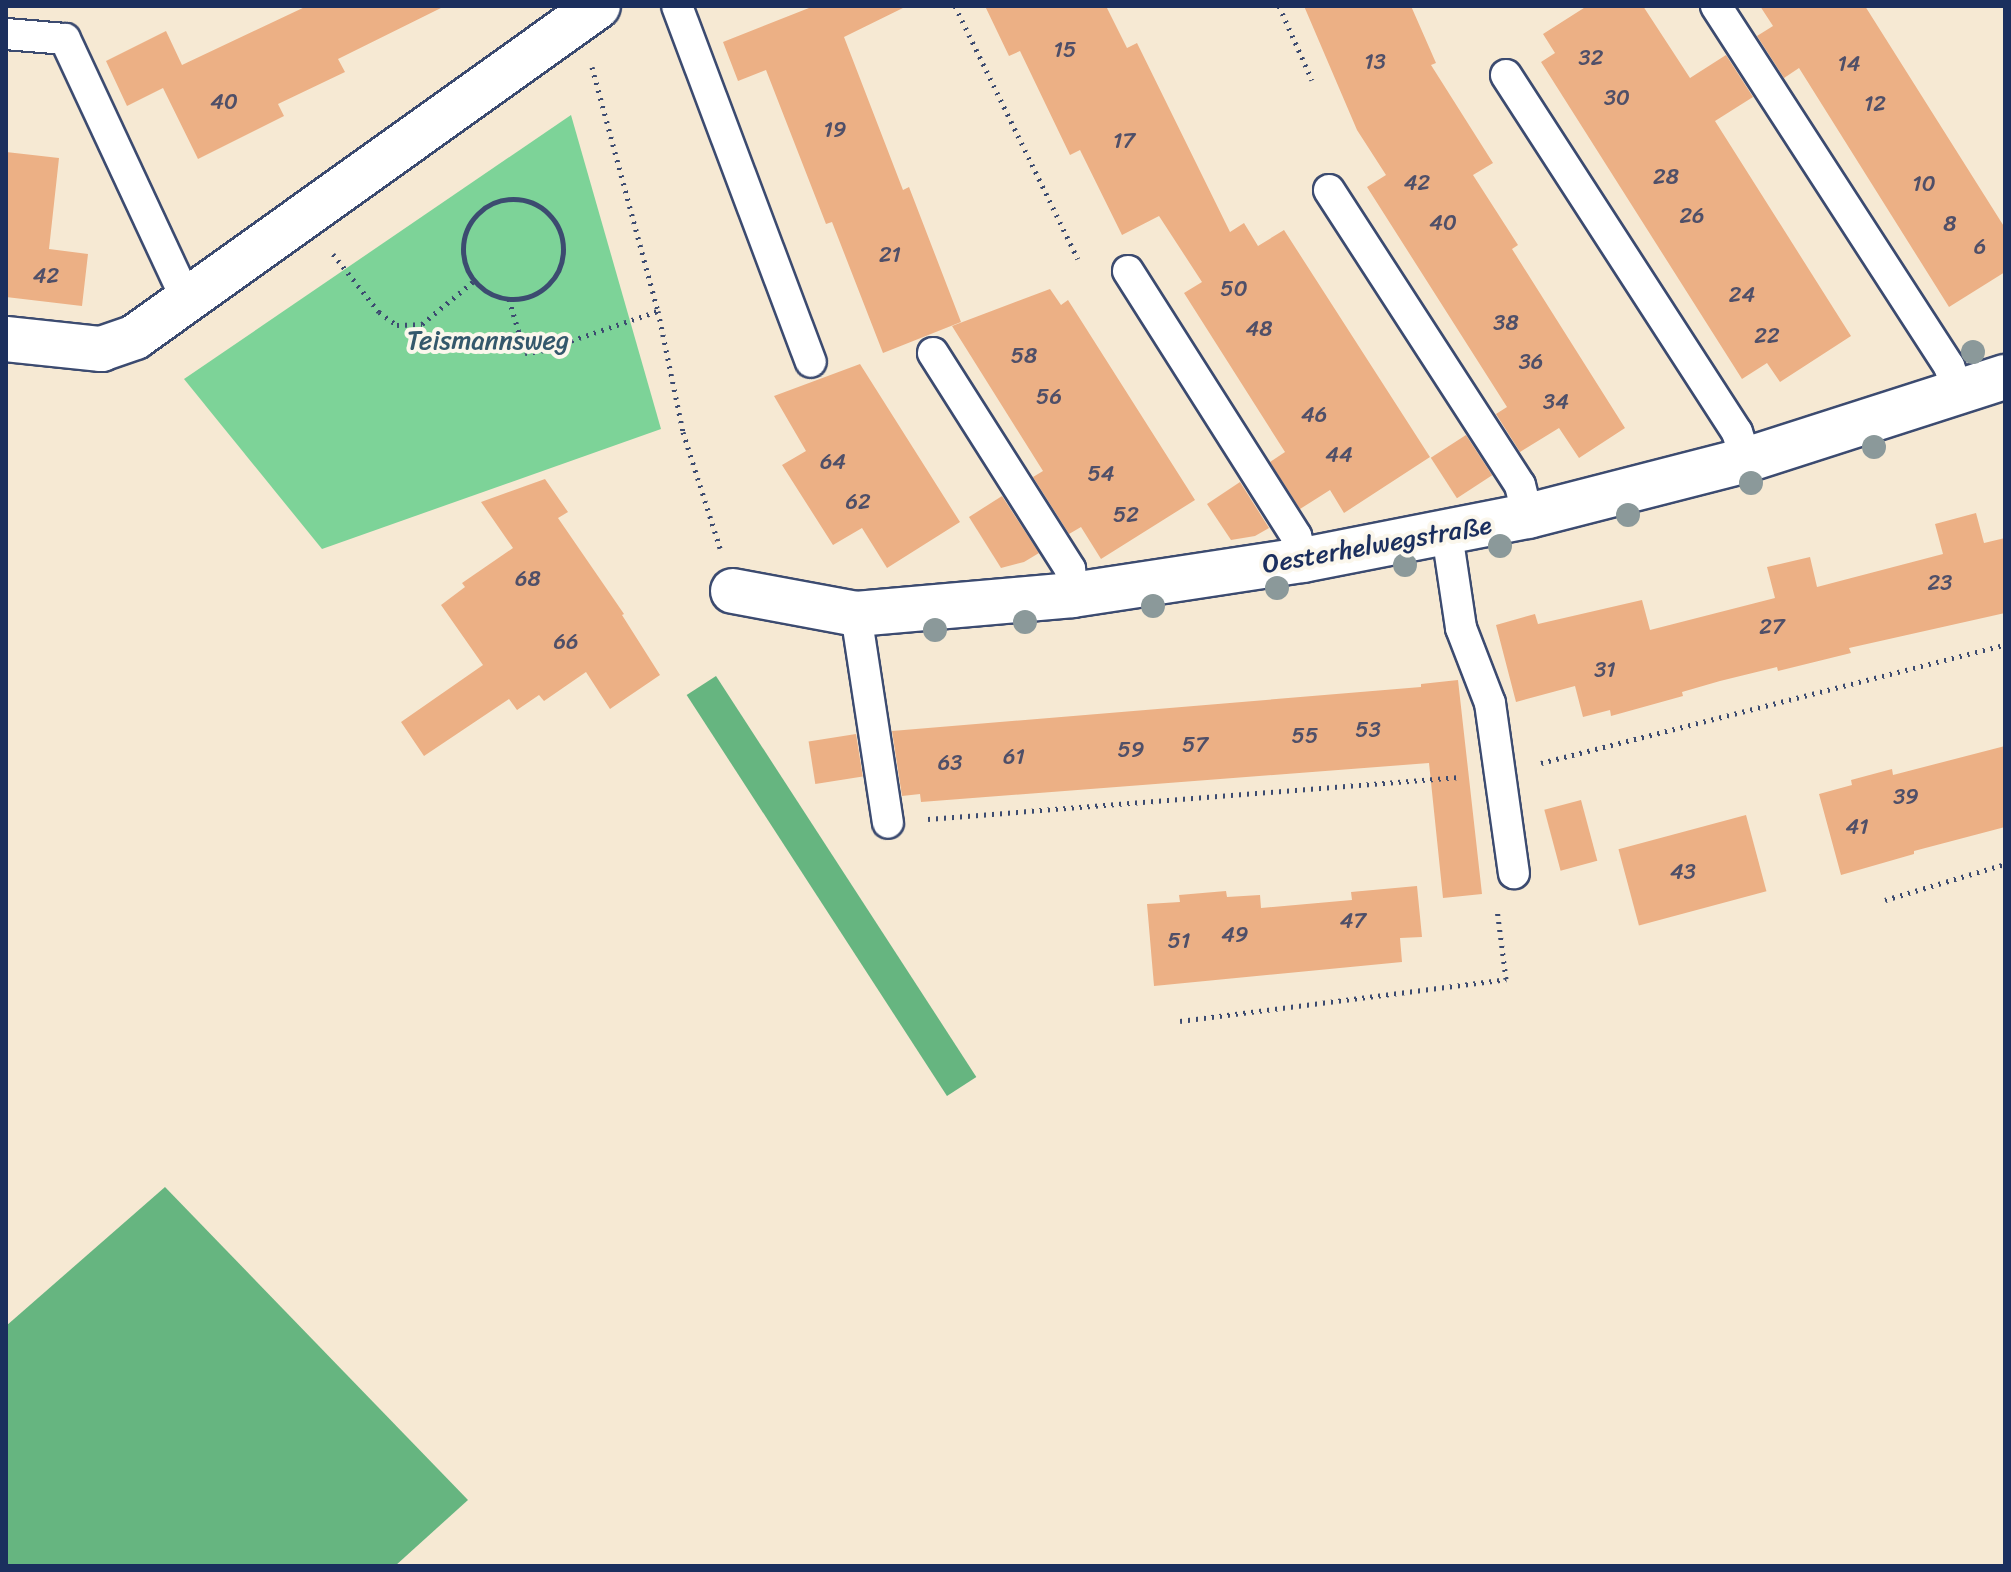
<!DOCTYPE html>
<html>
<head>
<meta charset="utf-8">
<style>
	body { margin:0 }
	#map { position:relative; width:2011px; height:1572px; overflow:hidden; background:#f6e9d3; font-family:Sriracha,sans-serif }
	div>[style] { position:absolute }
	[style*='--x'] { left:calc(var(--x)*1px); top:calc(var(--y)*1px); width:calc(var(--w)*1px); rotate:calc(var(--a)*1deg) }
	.green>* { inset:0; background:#7dd398 }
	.forest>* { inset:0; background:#66b580; transform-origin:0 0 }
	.building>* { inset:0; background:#ecb085; transform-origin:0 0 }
	.path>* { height:5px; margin-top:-2.5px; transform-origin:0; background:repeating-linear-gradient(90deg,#3c4b70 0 2px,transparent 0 8px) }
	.path>.ring { margin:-2.5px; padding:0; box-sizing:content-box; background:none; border:5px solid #3c4b70; border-radius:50% }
	.roads { filter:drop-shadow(2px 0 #3c4b70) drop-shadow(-2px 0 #3c4b70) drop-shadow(0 2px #3c4b70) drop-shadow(0 -2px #3c4b70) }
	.lane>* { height:30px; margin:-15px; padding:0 15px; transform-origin:15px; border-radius:15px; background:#fff }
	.street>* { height:44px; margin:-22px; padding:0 22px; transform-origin:22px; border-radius:22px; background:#fff }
	.trees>* { width:24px; height:24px; margin:-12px; border-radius:50%; background:#8b999a }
	span { translate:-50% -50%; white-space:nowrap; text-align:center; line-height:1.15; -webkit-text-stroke:8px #fbf7ec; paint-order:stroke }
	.number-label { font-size:22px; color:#4f4f68 }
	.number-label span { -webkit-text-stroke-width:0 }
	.park-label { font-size:26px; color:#34586c }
	.street-label { font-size:26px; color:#1b2f5e }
	.frame { position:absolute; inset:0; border:8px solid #1b2f5e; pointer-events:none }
</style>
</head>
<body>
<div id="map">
	<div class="green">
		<div style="clip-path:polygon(571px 115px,661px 429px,322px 549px,184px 379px)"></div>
	</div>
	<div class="forest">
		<div style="left:716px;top:676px;width:478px;height:35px;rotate:57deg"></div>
		<div style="clip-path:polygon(165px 1187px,468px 1500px,395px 1566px,6px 1566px,6px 1326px)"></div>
	</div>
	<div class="building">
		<div style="clip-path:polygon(307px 6px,445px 6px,338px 59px,345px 72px,278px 104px,284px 116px,198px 159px,163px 88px,127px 106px,106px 61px,166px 31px,182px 65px)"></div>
		<div style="clip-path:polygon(814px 6px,907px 6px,844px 37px,903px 190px,909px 187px,961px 322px,883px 353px,832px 222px,826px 224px,766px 70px,738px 81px,723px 42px)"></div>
		<div style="clip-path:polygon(985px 6px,1106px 6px,1127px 48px,1137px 43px,1230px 232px,1244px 223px,1258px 246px,1284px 230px,1430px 457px,1344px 513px,1330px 490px,1300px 509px,1270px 462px,1285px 452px,1184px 293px,1202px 282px,1159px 216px,1122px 235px,1080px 150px,1070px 155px,1020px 51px,1009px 56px)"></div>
		<div style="clip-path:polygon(1304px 6px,1411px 6px,1436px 63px,1431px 65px,1493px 163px,1473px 175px,1518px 245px,1512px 249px,1625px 428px,1579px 458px,1559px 428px,1520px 452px,1496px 414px,1507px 407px,1367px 187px,1386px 175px,1357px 130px)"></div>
		<div style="clip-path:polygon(1587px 6px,1643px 6px,1690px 78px,1726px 55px,1753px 97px,1715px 121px,1851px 336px,1780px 382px,1767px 363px,1742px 379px,1541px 62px,1555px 53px,1543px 34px)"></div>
		<div style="clip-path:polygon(1760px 6px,1865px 6px,2005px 228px,2005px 272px,1949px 307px,1799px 68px,1784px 78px,1757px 36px,1773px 26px)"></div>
		<div style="clip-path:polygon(6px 152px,59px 158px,49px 249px,88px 254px,82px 306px,6px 297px)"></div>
		<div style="clip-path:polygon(1050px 289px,1061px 305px,1068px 300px,1195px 500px,1101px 559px,1081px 527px,1069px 534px,1033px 477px,1043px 471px,952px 326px)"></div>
		<div style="clip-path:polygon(860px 364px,960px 522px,887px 568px,862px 528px,833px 545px,782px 465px,806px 451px,774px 396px)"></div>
		<div style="left:1466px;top:435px;width:48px;height:42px;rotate:57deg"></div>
		<div style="clip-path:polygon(545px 479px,568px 512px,558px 518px,624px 614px,622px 615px,660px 675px,610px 709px,586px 672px,544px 701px,539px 695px,517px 710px,509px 699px,424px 756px,401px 722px,483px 665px,441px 605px,465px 587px,462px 583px,513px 548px,481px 502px)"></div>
		<div style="clip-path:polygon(1240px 482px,1269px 528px,1255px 536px,1231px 540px,1207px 504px)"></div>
		<div style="clip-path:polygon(1002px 496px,1039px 553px,1024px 562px,1001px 568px,969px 517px)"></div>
		<div style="clip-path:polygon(1976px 513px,1984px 543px,2005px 538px,2005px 613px,1849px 648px,1851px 653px,1778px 671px,1777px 667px,1720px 681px,1682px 692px,1683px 696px,1611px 716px,1610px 710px,1583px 717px,1575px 686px,1516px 702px,1496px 625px,1535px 614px,1538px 624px,1642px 600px,1650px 630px,1775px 598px,1767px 567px,1810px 557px,1817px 587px,1943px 554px,1935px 524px)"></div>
		<div style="clip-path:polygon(1458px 680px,1482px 894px,1443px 898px,1429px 763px,921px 802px,920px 794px,902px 796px,892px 731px,1421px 687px,1421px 684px)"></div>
		<div style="left:856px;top:734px;width:43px;height:48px;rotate:81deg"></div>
		<div style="clip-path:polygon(2005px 746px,2005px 827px,1914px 851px,1914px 854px,1841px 875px,1819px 794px,1852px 785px,1851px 780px,1892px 769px,1893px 775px)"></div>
		<div style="left:1581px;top:800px;width:63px;height:38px;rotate:75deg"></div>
		<div style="left:1746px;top:815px;width:79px;height:132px;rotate:75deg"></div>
		<div style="clip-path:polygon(1417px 886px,1422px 937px,1400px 938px,1402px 962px,1154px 986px,1147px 904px,1180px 902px,1179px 895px,1226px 891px,1227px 897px,1260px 895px,1261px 908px,1352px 900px,1351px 892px)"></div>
	</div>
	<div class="path">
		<div style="--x:955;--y:6;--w:281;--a:64.1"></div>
		<div style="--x:1279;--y:6;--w:81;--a:66"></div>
		<div style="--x:592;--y:67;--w:253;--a:74.9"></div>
		<div style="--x:658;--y:311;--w:124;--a:78.3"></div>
		<div style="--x:683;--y:432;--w:122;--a:72.3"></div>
		<div class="ring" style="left:463px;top:199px;width:95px;height:95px"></div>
		<div style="--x:333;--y:254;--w:74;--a:51.6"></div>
		<div style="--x:379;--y:312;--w:22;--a:36"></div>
		<div style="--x:397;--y:325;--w:25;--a:-2"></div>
		<div style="--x:422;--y:324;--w:67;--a:-39.6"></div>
		<div style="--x:509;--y:299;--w:56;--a:73.5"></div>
		<div style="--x:525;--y:353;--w:16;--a:-7"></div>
		<div style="--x:541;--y:351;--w:124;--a:-18.9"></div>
		<div style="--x:1541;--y:763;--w:479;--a:-14.3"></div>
		<div style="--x:928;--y:819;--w:534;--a:-4.51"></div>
		<div style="--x:1885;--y:900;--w:125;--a:-16.7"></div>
		<div style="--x:1180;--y:1021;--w:329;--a:-7.3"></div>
		<div style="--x:1506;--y:979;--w:71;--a:-97.3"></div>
	</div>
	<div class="roads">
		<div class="lane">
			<div style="--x:677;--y:6;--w:380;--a:69.4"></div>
			<div style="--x:1716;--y:6;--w:429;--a:57.1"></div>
			<div style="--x:1949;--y:366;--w:29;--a:70"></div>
			<div style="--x:6;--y:34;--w:59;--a:4.8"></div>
			<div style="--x:65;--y:39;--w:287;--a:65"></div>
			<div style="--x:1506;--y:75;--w:425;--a:57.1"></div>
			<div style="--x:1737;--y:432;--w:29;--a:72"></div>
			<div style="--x:1329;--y:190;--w:351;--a:57.1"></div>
			<div style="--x:1520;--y:485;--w:32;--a:76"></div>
			<div style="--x:1128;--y:271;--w:314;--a:57.6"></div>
			<div style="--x:1296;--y:536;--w:25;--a:74"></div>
			<div style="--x:933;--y:353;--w:256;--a:57.6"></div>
			<div style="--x:1070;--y:569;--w:26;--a:83"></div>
			<div style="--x:1447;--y:534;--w:95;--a:81.5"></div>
			<div style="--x:1461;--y:628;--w:80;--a:68.9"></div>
			<div style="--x:1490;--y:703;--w:172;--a:82"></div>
			<div style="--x:856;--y:614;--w:211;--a:81.3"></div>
		</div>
		<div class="street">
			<div style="--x:6;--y:339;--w:96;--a:6"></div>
			<div style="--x:101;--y:349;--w:36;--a:-19"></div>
			<div style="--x:135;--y:337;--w:569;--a:-35.56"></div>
			<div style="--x:733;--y:591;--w:125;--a:10.6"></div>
			<div style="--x:856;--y:614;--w:218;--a:-5"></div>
			<div style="--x:1073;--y:595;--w:233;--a:-8.7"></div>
			<div style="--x:1303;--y:560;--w:229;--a:-11.1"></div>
			<div style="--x:1528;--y:516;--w:225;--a:-14.4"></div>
			<div style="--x:1746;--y:460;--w:272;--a:-17.8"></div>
		</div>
	</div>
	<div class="trees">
		<div style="left:1973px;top:352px"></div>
		<div style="left:1874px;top:447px"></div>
		<div style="left:1751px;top:483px"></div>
		<div style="left:1628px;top:515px"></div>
		<div style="left:1500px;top:546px"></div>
		<div style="left:1405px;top:565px"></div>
		<div style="left:1277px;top:588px"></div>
		<div style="left:1153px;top:606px"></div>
		<div style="left:1025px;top:622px"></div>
		<div style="left:935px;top:630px"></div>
	</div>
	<div class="number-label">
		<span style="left:1065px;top:50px">15</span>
		<span style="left:1591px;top:58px">32</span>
		<span style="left:1375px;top:62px">13</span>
		<span style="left:1849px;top:64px">14</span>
		<span style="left:1617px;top:98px">30</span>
		<span style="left:224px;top:102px">40</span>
		<span style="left:1875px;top:104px">12</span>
		<span style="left:835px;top:130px">19</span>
		<span style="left:1124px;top:141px">17</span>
		<span style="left:1666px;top:177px">28</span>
		<span style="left:1417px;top:183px">42</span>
		<span style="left:1924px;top:184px">10</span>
		<span style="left:1692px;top:216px">26</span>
		<span style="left:1443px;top:223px">40</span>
		<span style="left:1950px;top:224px">8</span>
		<span style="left:1980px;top:247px">6</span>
		<span style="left:890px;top:255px">21</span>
		<span style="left:46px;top:276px">42</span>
		<span style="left:1234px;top:289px">50</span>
		<span style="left:1742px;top:295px">24</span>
		<span style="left:1506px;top:323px">38</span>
		<span style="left:1259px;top:329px">48</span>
		<span style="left:1767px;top:336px">22</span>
		<span style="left:1024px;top:356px">58</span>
		<span style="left:1531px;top:362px">36</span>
		<span style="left:1049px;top:397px">56</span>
		<span style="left:1556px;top:402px">34</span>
		<span style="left:1314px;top:415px">46</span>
		<span style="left:1339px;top:455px">44</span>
		<span style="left:833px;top:462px">64</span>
		<span style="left:1101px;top:474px">54</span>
		<span style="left:858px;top:502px">62</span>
		<span style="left:1126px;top:515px">52</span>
		<span style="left:528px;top:579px">68</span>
		<span style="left:1940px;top:583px">23</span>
		<span style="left:1772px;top:627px">27</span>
		<span style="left:566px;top:642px">66</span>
		<span style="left:1605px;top:670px">31</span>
		<span style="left:1368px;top:730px">53</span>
		<span style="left:1305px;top:736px">55</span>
		<span style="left:1195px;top:745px">57</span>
		<span style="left:1131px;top:750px">59</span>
		<span style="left:1014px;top:757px">61</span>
		<span style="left:950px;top:763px">63</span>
		<span style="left:1906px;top:797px">39</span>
		<span style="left:1857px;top:827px">41</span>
		<span style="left:1683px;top:872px">43</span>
		<span style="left:1353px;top:921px">47</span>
		<span style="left:1235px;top:935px">49</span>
		<span style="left:1179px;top:941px">51</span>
	</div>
	<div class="park-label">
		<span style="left:488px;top:341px">Teismannsweg</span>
	</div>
	<div class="street-label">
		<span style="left:1377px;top:545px;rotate:-10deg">Oesterhelwegstraße</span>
	</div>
	<div class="frame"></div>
</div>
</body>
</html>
